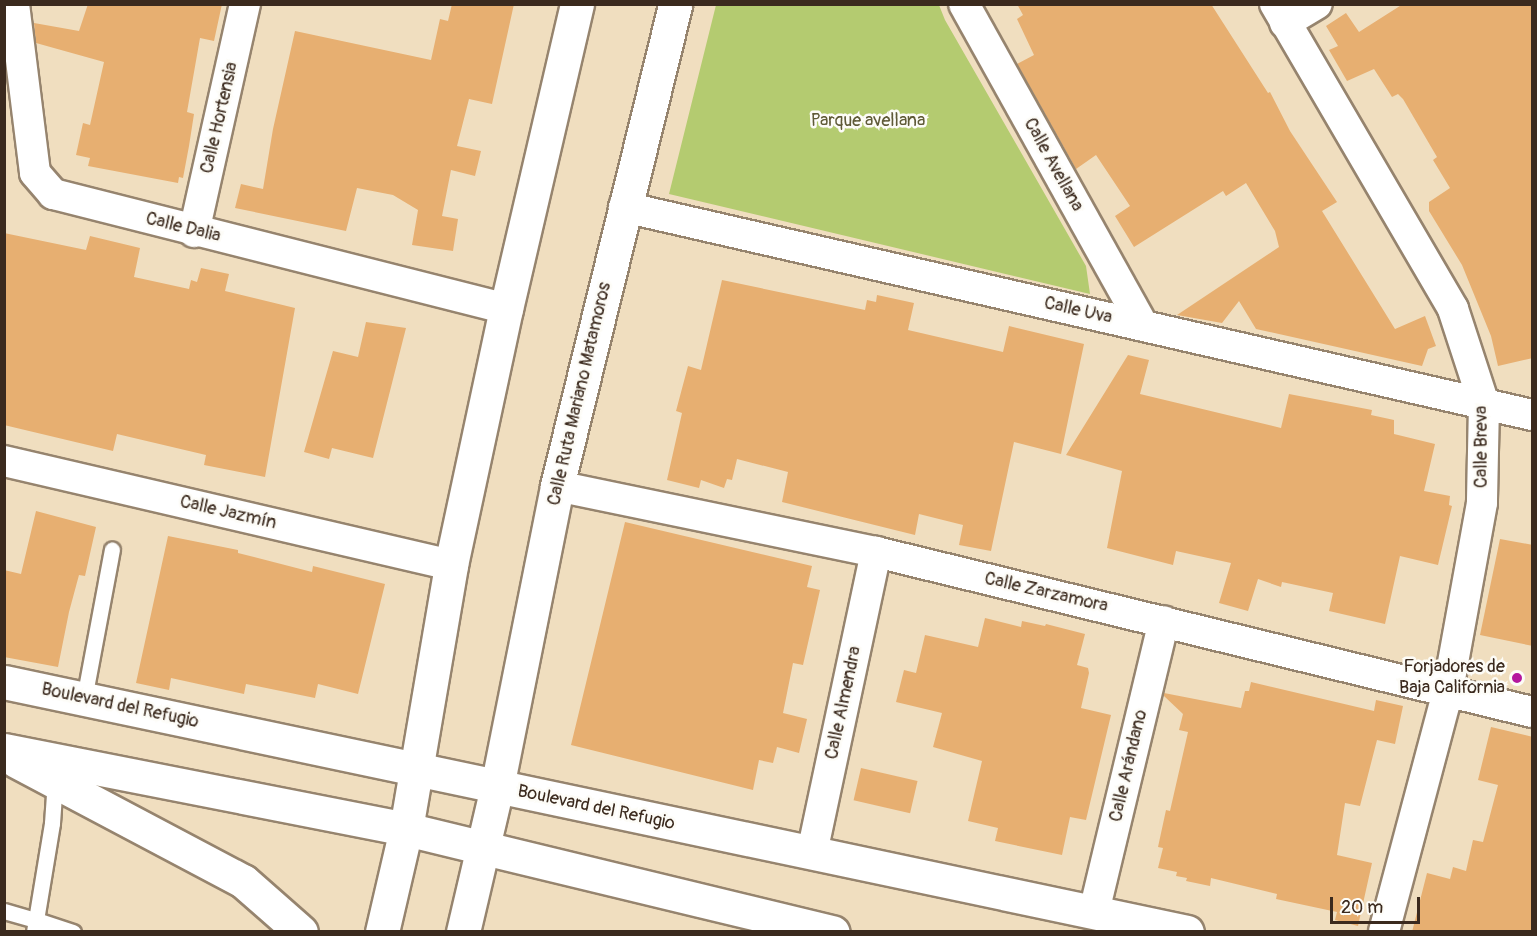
<!DOCTYPE html>
<html>
<head>
<meta charset="utf-8">
<style>
	body { margin:0 }
	#map { position:relative; width:1537px; height:936px; overflow:hidden; background:#f0debf; font-family:Pangolin,sans-serif }
	div>[style] { position:absolute }
	[style*='--x'] { left:calc(var(--x)*1px); top:calc(var(--y)*1px); width:calc(var(--w)*1px); rotate:calc(var(--a)*1deg) }
	.green>* { inset:0; background:#b4cb70 }
	.building>* { inset:0; background:#e7af71; transform-origin:0 0 }
	.roads { filter:drop-shadow(2px 0 #96846e) drop-shadow(-2px 0 #96846e) drop-shadow(0 2px #96846e) drop-shadow(0 -2px #96846e) }
	.lane>* { height:15px; margin:-7.5px; padding:0 7.5px; transform-origin:7.5px; border-radius:7.5px; background:#fff }
	.street>* { height:30px; margin:-15px; padding:0 15px; transform-origin:15px; border-radius:15px; background:#fff }
	.primary>* { height:33px; margin:-16.5px; padding:0 16.5px; transform-origin:16.5px; border-radius:16.5px; background:#fff }
	.dots>* { width:16px; height:16px; translate:-50% -50%; box-sizing:border-box; border:3px solid #fdfcf7; border-radius:50% }
	span { translate:-50% -50%; white-space:nowrap; text-align:center; line-height:1.15; -webkit-text-stroke:5px #fdfcf7; paint-order:stroke }
	.street-label { font-size:18px; color:#3b2a1e }
	.park-label { font-size:18px; color:#5f5a37 }
	.poi-label { font-size:18px; color:#3b2a1e }
	.right { translate:-100% -50%; text-align:right }
	.frame { position:absolute; inset:0; border:6px solid #3b2a1e; pointer-events:none }
	.scale { position:absolute; left:1330px; top:897px; width:90px; height:27px; box-sizing:border-box; border:3px solid #3b2a1e; border-top:0; padding-left:8px; font-size:18px; line-height:21px; white-space:nowrap; color:#3b2a1e; -webkit-text-stroke:4px #fdfcf7; paint-order:stroke }
</style>
</head>
<body>
<div id="map">
	<div class="green">
		<div style="clip-path:polygon(716px 5px,939px 5px,945px 20px,1086px 266px,1090px 294px,669px 194px)"></div>
	</div>
	<div class="building">
		<div style="clip-path:polygon(88px 4px,222px 4px,214px 41px,200px 38px,187px 112px,194px 114px,189px 146px,183px 178px,179px 177px,178px 183px,88px 166px,90px 158px,76px 155px,83px 123px,90px 125px,104px 62px,36px 43px,34px 23px,79px 31px)"></div>
		<div style="clip-path:polygon(452px 4px,514px 4px,492px 104px,469px 99px,457px 146px,481px 151px,475px 176px,451px 170px,442px 216px,458px 219px,453px 251px,412px 245px,418px 210px,393px 195px,357px 188px,346px 231px,235px 208px,241px 184px,263px 189px,273px 129px,295px 31px,431px 60px,440px 19px,448px 21px)"></div>
		<div style="clip-path:polygon(1017px 4px,1211px 4px,1268px 93px,1270px 92px,1290px 131px,1337px 202px,1322px 211px,1395px 329px,1425px 316px,1436px 346px,1428px 349px,1422px 366px,1256px 329px,1239px 301px,1222px 323px,1177px 315px,1279px 247px,1275px 231px,1246px 183px,1226px 196px,1223px 191px,1134px 247px,1115px 216px,1130px 206px,1096px 155px,1076px 169px,1017px 64px,1034px 55px,1017px 19px,1023px 15px)"></div>
		<div style="clip-path:polygon(1403px 4px,1533px 4px,1533px 358px,1498px 366px,1491px 336px,1462px 265px,1429px 211px,1429px 202px,1450px 188px,1433px 160px,1437px 157px,1403px 99px,1398px 94px,1392px 97px,1374px 69px,1347px 81px,1329px 50px,1338px 46px,1326px 26px,1346px 13px,1359px 32px)"></div>
		<div style="clip-path:polygon(4px 233px,86px 250px,90px 236px,140px 248px,134px 277px,189px 289px,191px 280px,197px 282px,201px 268px,229px 274px,225px 291px,295px 308px,265px 477px,204px 465px,206px 455px,117px 434px,113px 451px,4px 425px)"></div>
		<div style="clip-path:polygon(722px 280px,865px 310px,867px 300px,876px 302px,877px 295px,914px 303px,908px 330px,1003px 352px,1009px 326px,1084px 344px,1061px 454px,1014px 442px,991px 551px,959px 545px,963px 525px,919px 514px,915px 535px,782px 502px,788px 472px,737px 459px,732px 480px,727px 479px,724px 488px,701px 480px,699px 488px,667px 480px,682px 413px,676px 411px,688px 366px,701px 370px)"></div>
		<div style="clip-path:polygon(366px 322px,406px 328px,373px 458px,332px 448px,329px 459px,304px 452px,333px 351px,358px 357px)"></div>
		<div style="clip-path:polygon(1128px 355px,1149px 360px,1140px 394px,1281px 428px,1289px 394px,1372px 410px,1371px 415px,1394px 420px,1394px 434px,1435px 444px,1424px 491px,1450px 496px,1449px 505px,1452px 506px,1438px 565px,1400px 556px,1385px 624px,1329px 611px,1333px 593px,1282px 582px,1281px 587px,1258px 579px,1248px 611px,1219px 603px,1231px 563px,1176px 551px,1173px 565px,1107px 548px,1122px 471px,1066px 455px)"></div>
		<div style="clip-path:polygon(36px 511px,96px 527px,85px 576px,79px 575px,69px 612px,58px 667px,4px 657px,4px 570px,21px 574px)"></div>
		<div style="clip-path:polygon(625px 522px,812px 566px,807px 587px,820px 590px,803px 665px,793px 663px,783px 713px,807px 719px,799px 753px,777px 747px,773px 763px,759px 760px,753px 790px,571px 745px)"></div>
		<div style="clip-path:polygon(168px 536px,238px 550px,238px 553px,312px 572px,313px 566px,385px 584px,358px 694px,318px 684px,315px 698px,246px 684px,244px 694px,171px 678px,169px 690px,136px 683px)"></div>
		<div style="clip-path:polygon(1500px 539px,1533px 545px,1533px 646px,1480px 635px)"></div>
		<div style="clip-path:polygon(985px 618px,1021px 627px,1022px 621px,1045px 626px,1046px 624px,1085px 634px,1077px 665px,1088px 668px,1089px 673px,1081px 708px,1111px 715px,1086px 820px,1070px 817px,1062px 855px,995px 841px,998px 828px,968px 821px,982px 761px,933px 747px,942px 713px,896px 702px,904px 670px,916px 673px,925px 635px,978px 647px)"></div>
		<div style="clip-path:polygon(1251px 682px,1374px 711px,1376px 700px,1403px 706px,1395px 744px,1377px 740px,1360px 806px,1345px 803px,1337px 855px,1372px 863px,1358px 926px,1335px 920px,1337px 912px,1276px 899px,1277px 894px,1211px 878px,1210px 886px,1186px 881px,1187px 878px,1176px 876px,1177px 872px,1158px 868px,1163px 848px,1158px 847px,1166px 810px,1170px 811px,1188px 732px,1179px 730px,1183px 714px,1164px 696px,1164px 693px,1241px 708px,1245px 691px,1249px 691px)"></div>
		<div style="clip-path:polygon(1491px 727px,1533px 737px,1533px 932px,1412px 932px,1427px 873px,1450px 879px,1453px 867px,1466px 871px,1473px 840px,1483px 842px,1498px 785px,1478px 780px)"></div>
		<div style="left:861px;top:768px;width:58px;height:33px;rotate:13deg"></div>
	</div>
	<div class="roads">
		<div class="lane">
			<div style="--x:84;--y:699;--w:152;--a:-79.4"></div>
			<div style="--x:4;--y:911;--w:33;--a:16"></div>
			<div style="--x:36;--y:920;--w:98;--a:-80.6"></div>
			<div style="--x:52;--y:823;--w:43;--a:-86"></div>
			<div style="--x:34;--y:932;--w:12;--a:-81"></div>
			<div style="--x:36;--y:920;--w:39;--a:18"></div>
		</div>
		<div class="street">
			<div style="--x:14;--y:4;--w:170;--a:82.9"></div>
			<div style="--x:35;--y:173;--w:28;--a:49"></div>
			<div style="--x:53;--y:194;--w:467;--a:14.2"></div>
			<div style="--x:964;--y:4;--w:368;--a:60.9"></div>
			<div style="--x:1275;--y:4;--w:353;--a:59.7"></div>
			<div style="--x:1453;--y:309;--w:100;--a:71.9"></div>
			<div style="--x:1484;--y:404;--w:99;--a:91.2"></div>
			<div style="--x:1482;--y:503;--w:191;--a:100.3"></div>
			<div style="--x:1448;--y:691;--w:249;--a:104.9"></div>
			<div style="--x:1285;--y:23;--w:37;--a:-31"></div>
			<div style="--x:624;--y:207;--w:932;--a:12.9"></div>
			<div style="--x:194;--y:232;--w:234;--a:-77.4"></div>
			<div style="--x:4;--y:461;--w:459;--a:13.1"></div>
			<div style="--x:557;--y:486;--w:326;--a:11.7"></div>
			<div style="--x:876;--y:552;--w:675;--a:13.71"></div>
			<div style="--x:812;--y:853;--w:308;--a:-78"></div>
			<div style="--x:1094;--y:912;--w:299;--a:-76.5"></div>
		</div>
		<div class="primary">
			<div style="--x:4;--y:682;--w:1209;--a:11.93"></div>
			<div style="--x:4;--y:750;--w:410;--a:11.1"></div>
			<div style="--x:406;--y:829;--w:439;--a:13.6"></div>
			<div style="--x:16;--y:761;--w:257;--a:27.9"></div>
			<div style="--x:243;--y:881;--w:77;--a:41.3"></div>
			<div style="--x:382;--y:932;--w:106;--a:-76.9"></div>
			<div style="--x:406;--y:829;--w:268;--a:-80.3"></div>
			<div style="--x:451;--y:565;--w:262;--a:-77.9"></div>
			<div style="--x:506;--y:309;--w:313;--a:-76.9"></div>
			<div style="--x:463;--y:932;--w:149;--a:-76.8"></div>
			<div style="--x:497;--y:787;--w:307;--a:-78.7"></div>
			<div style="--x:557;--y:486;--w:496;--a:-76.2"></div>
		</div>
	</div>
	<div class="dots">
		<div style="left:1517px;top:678px;background:#b5179e"></div>
	</div>
	<div class="street-label">
		<span style="left:220px;top:118px;rotate:-77deg">Calle Hortensia</span>
		<span style="left:1053px;top:165px;rotate:61deg">Calle Avellana</span>
		<span style="left:183px;top:228px;rotate:14deg">Calle Dalia</span>
		<span style="left:1078px;top:311px;rotate:13deg">Calle Uva</span>
		<span style="left:580px;top:394px;rotate:-77deg">Calle Ruta Mariano Matamoros</span>
		<span style="left:1482px;top:447px;rotate:-90deg">Calle Breva</span>
		<span style="left:228px;top:513px;rotate:13deg">Calle Jazmín</span>
		<span style="left:1046px;top:593px;rotate:13deg">Calle Zarzamora</span>
		<span style="left:844px;top:703px;rotate:-78deg">Calle Almendra</span>
		<span style="left:120px;top:706px;rotate:12deg">Boulevard del Refugio</span>
		<span style="left:1129px;top:766px;rotate:-77deg">Calle Arándano</span>
		<span style="left:596px;top:808px;rotate:12deg">Boulevard del Refugio</span>
	</div>
	<div class="park-label">
		<span style="left:868px;top:121px">Parque avellana</span>
	</div>
	<div class="poi-label">
		<span class="right" style="left:1505px;top:678px">Forjadores de<br>Baja California</span>
	</div>
	<div class="frame"></div>
	<div class="scale">20 m</div>
</div>
</body>
</html>
